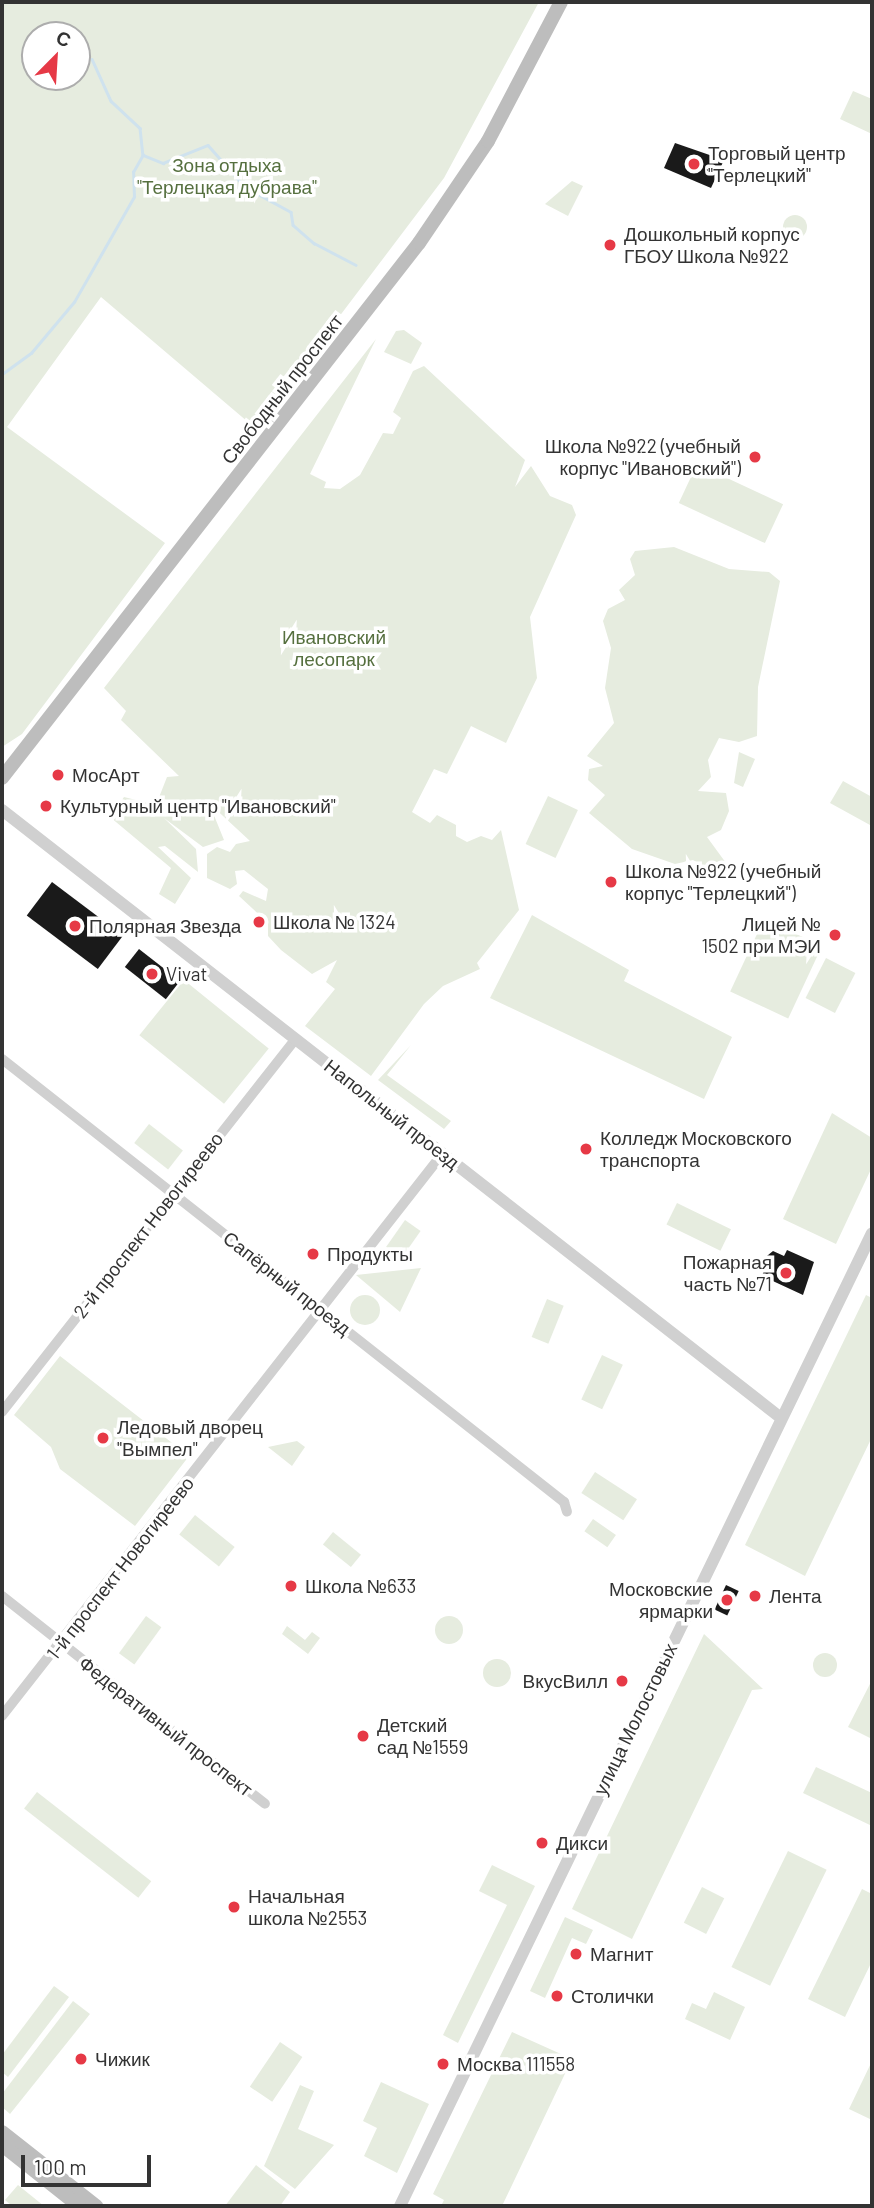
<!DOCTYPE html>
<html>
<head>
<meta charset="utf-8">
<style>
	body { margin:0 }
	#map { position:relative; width:874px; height:2208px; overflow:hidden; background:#fff; font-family:Barlow,sans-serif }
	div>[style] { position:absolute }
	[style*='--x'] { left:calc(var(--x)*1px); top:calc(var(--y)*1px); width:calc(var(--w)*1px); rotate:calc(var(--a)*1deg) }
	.green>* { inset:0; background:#e6ecdf; transform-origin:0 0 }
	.round { border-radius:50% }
	.stream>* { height:2.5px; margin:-1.25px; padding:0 1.25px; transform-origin:1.25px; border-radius:1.25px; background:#cfe2ee }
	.building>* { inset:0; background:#1a1a1a; transform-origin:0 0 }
	.minor>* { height:10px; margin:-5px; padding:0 5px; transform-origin:5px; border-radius:5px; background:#d0d0d0 }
	.tertiary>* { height:12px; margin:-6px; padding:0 6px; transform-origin:6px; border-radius:6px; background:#d0d0d0 }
	.secondary>* { height:14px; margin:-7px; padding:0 7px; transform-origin:7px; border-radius:7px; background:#bdbdbd }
	.dots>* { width:19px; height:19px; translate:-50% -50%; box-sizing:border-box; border:4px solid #fff; border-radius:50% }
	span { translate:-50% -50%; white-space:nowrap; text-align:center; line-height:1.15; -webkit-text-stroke:7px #fff; paint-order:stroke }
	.poi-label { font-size:19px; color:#333 }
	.left { translate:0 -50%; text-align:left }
	.right { translate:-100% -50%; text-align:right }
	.park-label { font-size:19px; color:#56703f }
	.street-label { font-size:19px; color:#333 }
	.frame { position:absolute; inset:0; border:4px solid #333; pointer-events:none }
	.north { position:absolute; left:21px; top:21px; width:70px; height:70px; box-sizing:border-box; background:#fff; border:2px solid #adadad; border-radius:50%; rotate:24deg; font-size:19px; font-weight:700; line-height:28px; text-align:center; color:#333 }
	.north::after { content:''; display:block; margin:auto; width:24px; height:32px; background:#e63946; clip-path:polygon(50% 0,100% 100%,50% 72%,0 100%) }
	.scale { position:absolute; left:21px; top:2155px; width:130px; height:32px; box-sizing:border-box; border:4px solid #333; border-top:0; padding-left:9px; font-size:21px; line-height:24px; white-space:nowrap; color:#333; -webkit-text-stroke:5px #fff; paint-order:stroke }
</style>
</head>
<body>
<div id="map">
	<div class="green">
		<div style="clip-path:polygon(evenodd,2px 2px,539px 2px,444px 178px,255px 428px,101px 297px,7px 427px,165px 543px,22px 734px,2px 747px,2px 2px,35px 35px,77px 35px,77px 77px,35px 77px,35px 35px)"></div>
		<div style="clip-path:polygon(853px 91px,872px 99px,872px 134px,840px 119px)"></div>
		<div style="clip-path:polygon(572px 181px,583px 186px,568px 216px,545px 204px)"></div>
		<div class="round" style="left:783px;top:215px;width:24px;height:24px"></div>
		<div style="clip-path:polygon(404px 330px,422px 343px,411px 364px,384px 352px,396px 331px)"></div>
		<div style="clip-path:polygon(376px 339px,310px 474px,326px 482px,324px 488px,340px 489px,360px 475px,383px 433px,393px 434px,401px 418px,393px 412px,413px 371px,424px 366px,525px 460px,515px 487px,531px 466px,550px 496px,572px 505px,576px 515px,530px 617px,537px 678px,506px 743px,471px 726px,447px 774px,434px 769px,412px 812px,430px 823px,437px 815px,456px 825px,456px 836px,467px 842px,481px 836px,492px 840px,501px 830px,519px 910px,477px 963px,480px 969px,443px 986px,424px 1004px,371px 1076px,305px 1026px,335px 989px,326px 982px,337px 960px,312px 974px,281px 950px,268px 936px,268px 923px,239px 896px,243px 891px,266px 901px,268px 889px,244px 870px,235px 871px,237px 884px,230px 889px,207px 878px,207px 854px,217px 847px,230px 852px,236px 844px,250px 841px,209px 803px,224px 840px,203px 847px,164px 818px,196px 849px,198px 872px,165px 846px,158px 847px,191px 878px,175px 904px,159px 894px,171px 868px,110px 817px,124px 797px,156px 805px,167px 777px,179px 776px,121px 720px,126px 711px,104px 688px)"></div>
		<div style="left:697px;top:464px;width:95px;height:43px;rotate:25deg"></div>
		<div style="clip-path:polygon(674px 547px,729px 569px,769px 572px,780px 581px,758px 687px,757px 736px,739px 742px,719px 738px,708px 760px,711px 777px,698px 791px,726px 793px,729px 811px,721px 830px,707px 837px,726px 863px,721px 876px,693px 860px,675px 864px,632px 849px,589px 813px,605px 795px,588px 780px,589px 769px,603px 766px,587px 756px,614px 723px,605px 688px,611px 648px,603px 621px,608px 609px,625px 600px,619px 590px,635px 575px,630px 559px,635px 551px)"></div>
		<div style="clip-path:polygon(739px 752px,755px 759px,743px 787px,734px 783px)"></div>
		<div style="clip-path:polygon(843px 781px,872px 797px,870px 825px,830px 803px)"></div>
		<div style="left:548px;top:796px;width:33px;height:53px;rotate:25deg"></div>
		<div style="clip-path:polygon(532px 915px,629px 970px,624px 981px,732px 1037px,704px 1099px,490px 998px)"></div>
		<div style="left:764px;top:919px;width:64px;height:80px;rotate:25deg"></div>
		<div style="left:826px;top:958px;width:33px;height:45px;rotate:27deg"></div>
		<div style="left:184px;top:980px;width:109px;height:71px;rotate:39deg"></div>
		<div style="clip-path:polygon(411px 1045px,387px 1075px,451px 1121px,444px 1129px,378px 1080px)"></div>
		<div style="clip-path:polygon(832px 1113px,872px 1138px,872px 1167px,836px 1244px,783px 1219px)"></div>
		<div style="left:149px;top:1124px;width:43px;height:24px;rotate:38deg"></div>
		<div style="left:677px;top:1203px;width:60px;height:24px;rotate:26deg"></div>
		<div style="left:405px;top:1220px;width:19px;height:33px;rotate:35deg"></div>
		<div style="clip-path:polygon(421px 1268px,400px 1312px,356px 1275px)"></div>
		<div class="round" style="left:350px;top:1295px;width:30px;height:30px"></div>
		<div style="clip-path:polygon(866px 1295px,872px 1298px,872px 1437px,805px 1576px,745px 1545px)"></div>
		<div style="left:547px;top:1299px;width:18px;height:41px;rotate:22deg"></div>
		<div style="left:602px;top:1355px;width:23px;height:49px;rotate:25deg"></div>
		<div style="clip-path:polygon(60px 1356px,189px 1456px,135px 1526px,60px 1469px,51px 1447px,14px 1415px)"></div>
		<div style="clip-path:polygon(297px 1441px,305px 1447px,292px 1466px,268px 1447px)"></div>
		<div style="left:595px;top:1472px;width:50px;height:25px;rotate:33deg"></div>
		<div style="left:195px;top:1515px;width:51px;height:25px;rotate:39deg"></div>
		<div style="left:593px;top:1519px;width:28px;height:15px;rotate:35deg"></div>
		<div style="left:333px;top:1532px;width:36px;height:16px;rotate:39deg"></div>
		<div style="left:146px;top:1616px;width:19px;height:46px;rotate:36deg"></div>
		<div class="round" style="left:435px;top:1616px;width:28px;height:28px"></div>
		<div style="clip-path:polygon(287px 1626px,305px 1640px,312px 1632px,320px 1638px,308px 1654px,282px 1634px)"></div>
		<div style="clip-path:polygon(704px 1634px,763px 1689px,752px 1690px,632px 1939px,572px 1909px)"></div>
		<div class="round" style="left:813px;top:1653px;width:24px;height:24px"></div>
		<div class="round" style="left:483px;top:1659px;width:28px;height:28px"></div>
		<div style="clip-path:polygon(872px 1680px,872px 1739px,848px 1727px)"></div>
		<div style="clip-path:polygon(816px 1767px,872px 1793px,872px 1826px,803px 1793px)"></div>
		<div style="left:37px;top:1792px;width:145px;height:21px;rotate:38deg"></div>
		<div style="left:788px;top:1851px;width:43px;height:129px;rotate:26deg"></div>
		<div style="clip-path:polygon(492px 1865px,535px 1886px,458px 2043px,443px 2035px,507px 1905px,479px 1891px)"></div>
		<div style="left:702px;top:1887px;width:25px;height:40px;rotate:27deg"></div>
		<div style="clip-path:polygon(862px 1889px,872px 1894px,872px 1961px,845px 2017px,808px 1999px)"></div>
		<div style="clip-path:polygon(565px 1917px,593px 1930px,586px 1944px,572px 1938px,545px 1998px,530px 1991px)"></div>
		<div style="clip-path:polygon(54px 1986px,69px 1997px,8px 2077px,2px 2072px,2px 2055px)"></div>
		<div style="clip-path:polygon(714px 1992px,745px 2007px,730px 2040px,685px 2019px,692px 2003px,706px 2009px)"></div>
		<div style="clip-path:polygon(73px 2001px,90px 2014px,10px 2114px,2px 2107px,2px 2094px)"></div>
		<div style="clip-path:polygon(512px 2032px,572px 2059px,502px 2206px,441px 2206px,444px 2200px,433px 2194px)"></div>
		<div style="left:280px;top:2042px;width:27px;height:54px;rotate:34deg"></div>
		<div style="clip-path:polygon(872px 2061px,872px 2120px,849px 2109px)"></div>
		<div style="clip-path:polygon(381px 2082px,429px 2104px,397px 2173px,364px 2156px,377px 2128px,363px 2121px)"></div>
		<div style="clip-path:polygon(300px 2085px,314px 2091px,298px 2129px,334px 2145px,295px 2189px,264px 2166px)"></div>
		<div style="clip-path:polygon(256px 2165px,290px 2192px,280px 2206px,225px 2206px)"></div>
		<div style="clip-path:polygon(18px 2185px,44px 2206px,12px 2206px,5px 2200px)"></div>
	</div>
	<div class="stream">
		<div style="--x:92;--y:59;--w:46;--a:65.7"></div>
		<div style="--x:111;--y:101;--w:40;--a:43"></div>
		<div style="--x:140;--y:128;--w:27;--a:84"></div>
		<div style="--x:143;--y:155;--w:22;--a:22"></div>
		<div style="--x:163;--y:163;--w:48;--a:-21.8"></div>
		<div style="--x:208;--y:145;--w:56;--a:48.6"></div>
		<div style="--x:245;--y:187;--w:52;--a:28.5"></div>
		<div style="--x:291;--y:212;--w:13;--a:81"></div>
		<div style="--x:293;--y:225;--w:28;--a:41"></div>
		<div style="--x:314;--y:243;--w:47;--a:27.6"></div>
		<div style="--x:2;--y:374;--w:36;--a:-36"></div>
		<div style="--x:31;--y:353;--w:67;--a:-49.9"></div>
		<div style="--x:74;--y:302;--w:121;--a:-60.3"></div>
		<div style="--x:134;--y:197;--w:25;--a:-92"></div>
		<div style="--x:133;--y:172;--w:20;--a:-60"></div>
	</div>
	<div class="building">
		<div style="clip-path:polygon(675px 143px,724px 160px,711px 188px,664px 168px)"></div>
		<div style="left:52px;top:882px;width:89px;height:42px;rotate:37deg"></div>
		<div style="left:139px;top:949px;width:52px;height:23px;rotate:38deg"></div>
		<div style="clip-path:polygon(787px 1250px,814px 1262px,803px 1295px,762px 1276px,766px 1265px,762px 1260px,773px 1251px,784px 1256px)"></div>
		<div style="left:726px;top:1585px;width:14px;height:27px;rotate:25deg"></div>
	</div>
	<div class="minor">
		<div style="--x:2;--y:1059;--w:716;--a:38.25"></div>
		<div style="--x:564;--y:1502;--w:10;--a:73"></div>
		<div style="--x:2;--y:1412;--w:475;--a:-51.8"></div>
		<div style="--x:2;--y:1596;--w:335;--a:38.3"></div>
		<div style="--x:2;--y:1716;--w:715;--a:-51.93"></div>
	</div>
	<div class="tertiary">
		<div style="--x:2;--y:810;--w:988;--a:37.97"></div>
		<div style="--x:400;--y:2206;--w:1081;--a:-64.12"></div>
	</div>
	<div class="secondary">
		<div style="--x:2;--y:778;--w:678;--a:-52.07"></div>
		<div style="--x:419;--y:243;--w:123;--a:-55.9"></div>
		<div style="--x:488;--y:141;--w:157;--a:-62.3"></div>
		<div style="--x:2;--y:2132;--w:120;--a:38.2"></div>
		<div style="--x:2;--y:2145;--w:98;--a:38.4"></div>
	</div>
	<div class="dots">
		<div style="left:694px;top:164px;background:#e63946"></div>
		<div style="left:610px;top:245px;background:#e63946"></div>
		<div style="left:755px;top:457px;background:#e63946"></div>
		<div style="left:58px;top:775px;background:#e63946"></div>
		<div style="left:46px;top:806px;background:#e63946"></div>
		<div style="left:611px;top:882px;background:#e63946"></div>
		<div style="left:259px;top:922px;background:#e63946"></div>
		<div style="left:75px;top:926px;background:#e63946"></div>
		<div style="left:835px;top:935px;background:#e63946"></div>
		<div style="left:152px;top:974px;background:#e63946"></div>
		<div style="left:586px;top:1149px;background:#e63946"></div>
		<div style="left:313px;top:1254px;background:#e63946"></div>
		<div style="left:786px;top:1273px;background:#e63946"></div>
		<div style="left:103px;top:1438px;background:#e63946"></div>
		<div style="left:291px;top:1586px;background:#e63946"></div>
		<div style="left:755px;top:1596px;background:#e63946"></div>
		<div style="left:727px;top:1600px;background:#e63946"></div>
		<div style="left:622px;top:1681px;background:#e63946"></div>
		<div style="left:363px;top:1736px;background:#e63946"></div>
		<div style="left:542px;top:1843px;background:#e63946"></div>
		<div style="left:234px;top:1907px;background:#e63946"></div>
		<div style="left:576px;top:1954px;background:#e63946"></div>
		<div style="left:557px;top:1996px;background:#e63946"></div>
		<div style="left:81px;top:2059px;background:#e63946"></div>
		<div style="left:443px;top:2064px;background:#e63946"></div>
	</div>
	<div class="poi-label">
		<span class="left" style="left:708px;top:164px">Торговый центр<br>"Терлецкий"</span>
		<span class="left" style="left:624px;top:245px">Дошкольный корпус<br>ГБОУ Школа №922</span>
		<span class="right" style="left:741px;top:457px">Школа №922 (учебный<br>корпус "Ивановский")</span>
		<span class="left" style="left:72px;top:775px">МосАрт</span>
		<span class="left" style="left:60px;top:806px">Культурный центр "Ивановский"</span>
		<span class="left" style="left:625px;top:882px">Школа №922 (учебный<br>корпус "Терлецкий")</span>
		<span class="left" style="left:273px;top:922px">Школа № 1324</span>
		<span class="right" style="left:821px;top:935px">Лицей №<br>1502 при МЭИ</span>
		<span class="left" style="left:89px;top:926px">Полярная Звезда</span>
		<span class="left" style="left:166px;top:974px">Vivat</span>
		<span class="left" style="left:600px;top:1149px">Колледж Московского<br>транспорта</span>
		<span class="left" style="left:327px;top:1254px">Продукты</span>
		<span class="right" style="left:772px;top:1273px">Пожарная<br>часть №71</span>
		<span class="left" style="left:117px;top:1438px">Ледовый дворец<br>"Вымпел"</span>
		<span class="left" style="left:305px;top:1586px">Школа №633</span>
		<span class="right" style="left:713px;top:1600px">Московские<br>ярмарки</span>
		<span class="left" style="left:769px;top:1596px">Лента</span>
		<span class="right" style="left:608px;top:1681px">ВкусВилл</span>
		<span class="left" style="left:377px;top:1736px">Детский<br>сад №1559</span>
		<span class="left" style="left:556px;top:1843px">Дикси</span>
		<span class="left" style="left:248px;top:1907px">Начальная<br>школа №2553</span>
		<span class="left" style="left:590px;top:1954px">Магнит</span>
		<span class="left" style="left:571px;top:1996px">Столички</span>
		<span class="left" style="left:95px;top:2059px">Чижик</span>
		<span class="left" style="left:457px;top:2064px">Москва 111558</span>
	</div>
	<div class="park-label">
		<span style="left:227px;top:176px">Зона отдыха<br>"Терлецкая дубрава"</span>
		<span style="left:334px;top:648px">Ивановский<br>лесопарк</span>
	</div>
	<div class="street-label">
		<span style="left:282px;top:389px;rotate:-52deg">Свободный проспект</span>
		<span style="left:392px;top:1114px;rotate:38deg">Напольный проезд</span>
		<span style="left:148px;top:1225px;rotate:-52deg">2-й проспект Новогиреево</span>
		<span style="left:287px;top:1283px;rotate:38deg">Сапёрный проезд</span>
		<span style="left:120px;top:1568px;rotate:-52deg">1-й проспект Новогиреево</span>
		<span style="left:635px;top:1719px;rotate:-64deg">улица Молостовых</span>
		<span style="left:166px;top:1726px;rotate:38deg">Федеративный проспект</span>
	</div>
	<div class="frame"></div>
	<div class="north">С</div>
	<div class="scale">100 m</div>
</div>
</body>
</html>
